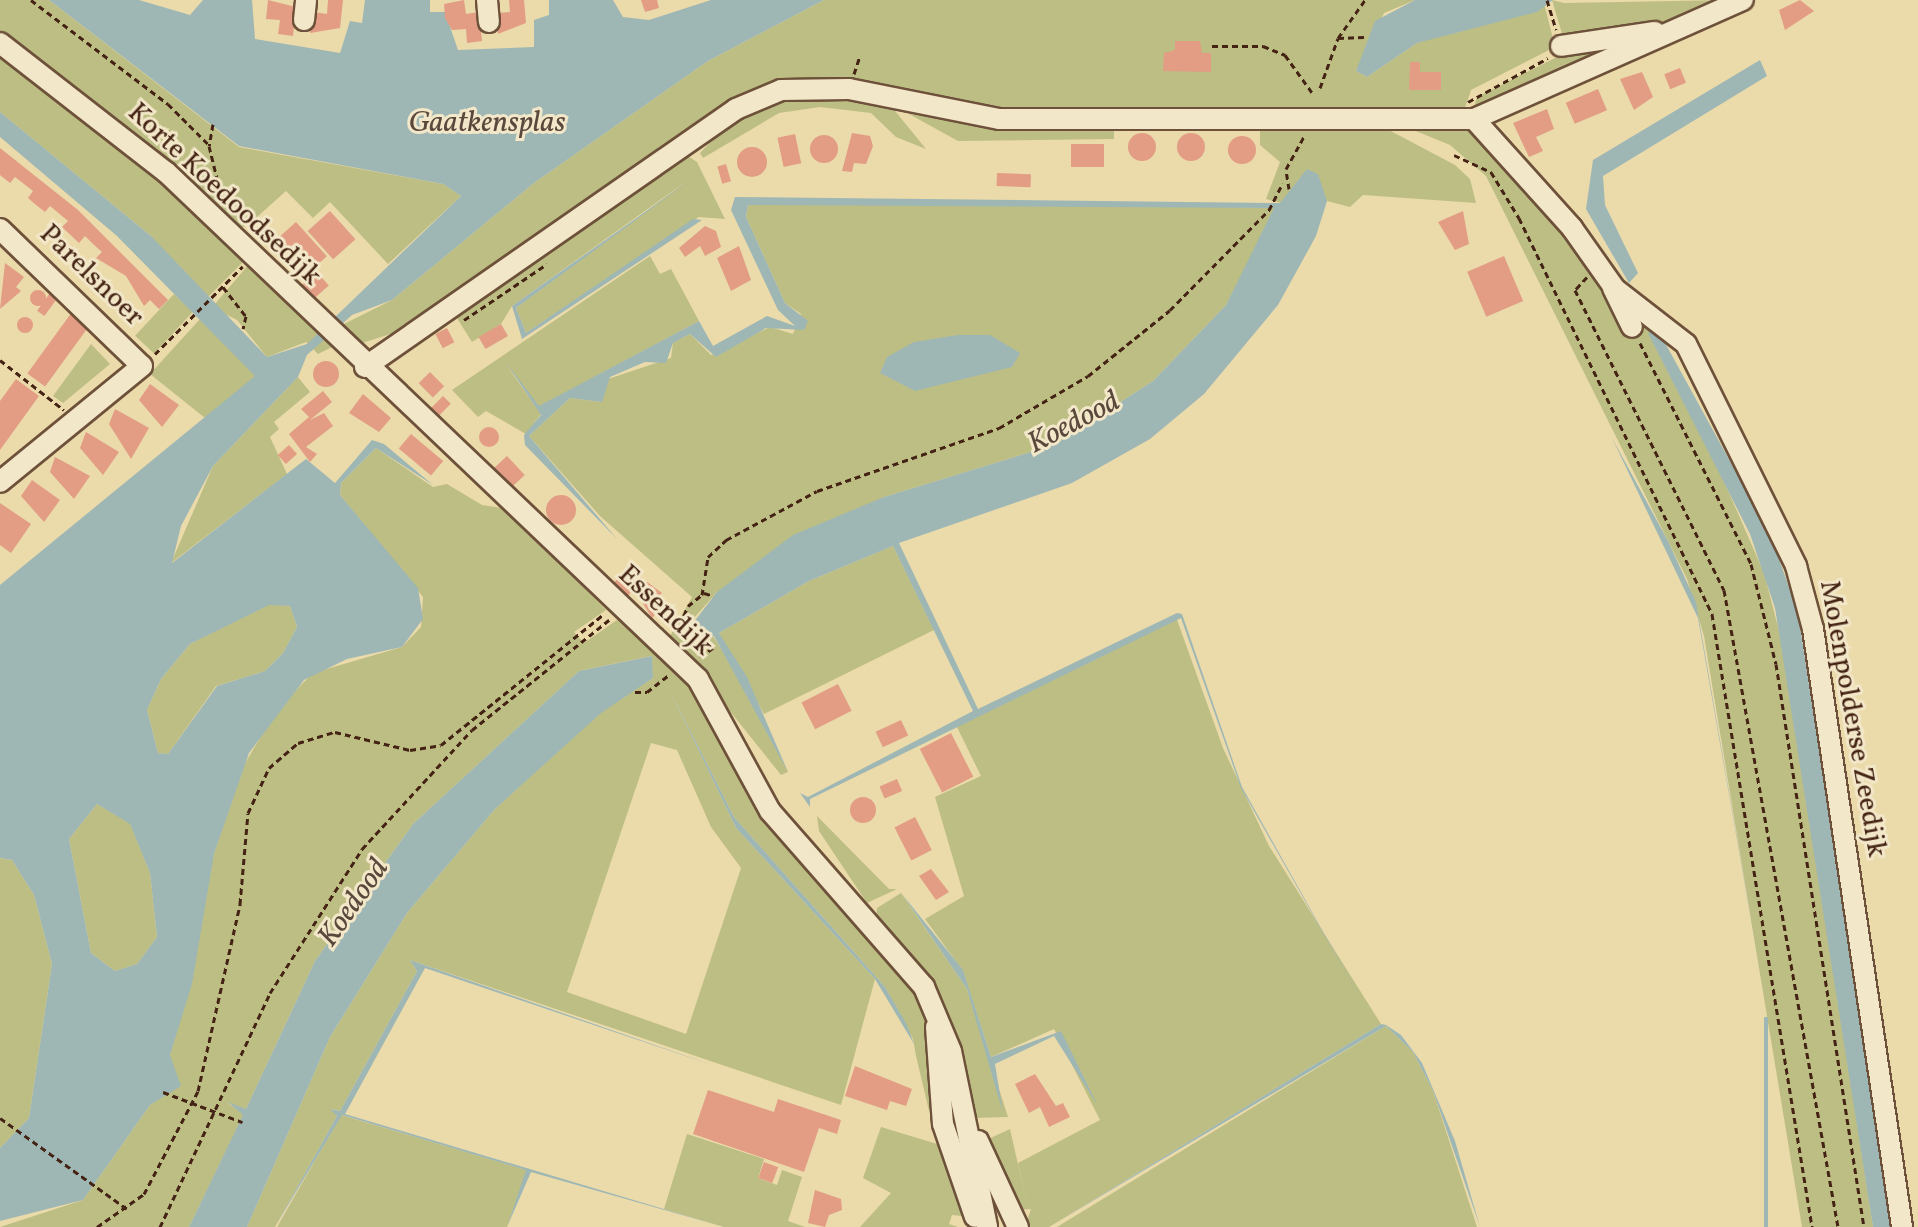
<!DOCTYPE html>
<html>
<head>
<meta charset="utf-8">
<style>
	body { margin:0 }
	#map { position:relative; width:1918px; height:1227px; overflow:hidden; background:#ebdaaa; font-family:Vollkorn,serif }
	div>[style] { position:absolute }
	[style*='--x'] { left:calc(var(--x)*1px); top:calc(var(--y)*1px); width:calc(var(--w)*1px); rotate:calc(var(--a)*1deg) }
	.green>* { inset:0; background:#bdbe84; transform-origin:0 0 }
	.water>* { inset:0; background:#9eb7b5; transform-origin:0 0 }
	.building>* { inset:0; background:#e29d84; transform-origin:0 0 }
	.round { border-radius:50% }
	.path>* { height:3px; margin-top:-1.5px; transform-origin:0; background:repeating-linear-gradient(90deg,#442314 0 6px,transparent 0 10px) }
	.roads { filter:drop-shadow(2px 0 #6e513a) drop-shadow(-2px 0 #6e513a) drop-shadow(0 2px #6e513a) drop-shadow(0 -2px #6e513a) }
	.minor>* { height:20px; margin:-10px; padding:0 10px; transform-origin:10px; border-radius:10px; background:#f2e7c8 }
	span { translate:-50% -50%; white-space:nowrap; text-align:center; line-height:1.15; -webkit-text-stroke:6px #f2e7c8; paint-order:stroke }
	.street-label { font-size:28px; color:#442314 }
	.water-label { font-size:30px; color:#5a483c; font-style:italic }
</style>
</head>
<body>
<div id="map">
	<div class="green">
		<div style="clip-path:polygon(0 0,49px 0,239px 147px,443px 184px,461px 196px,388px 264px,330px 202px,313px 218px,286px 191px,247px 226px,225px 191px,245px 227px,232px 226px,0 35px)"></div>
		<div style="clip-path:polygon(824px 0,1415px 0,1384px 13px,1356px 71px,1367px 77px,1417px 43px,1544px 3px,1555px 47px,1471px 90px,1464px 111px,1002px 114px,791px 82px,400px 331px,362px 343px,340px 326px,392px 300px,534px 183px,708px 61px)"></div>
		<div style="clip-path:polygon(1552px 0,1564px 3px,1729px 0,1677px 22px,1563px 37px)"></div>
		<div style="clip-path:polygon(1643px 37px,1473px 111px,1477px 97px,1569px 51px)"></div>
		<div style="clip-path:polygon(0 52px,142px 161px,246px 259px,207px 298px,151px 236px,0 112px)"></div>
		<div style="clip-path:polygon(826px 94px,891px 106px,926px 149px,896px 137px,871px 113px,820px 107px,779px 113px,703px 158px,700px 153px,733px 119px,776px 99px)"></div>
		<div style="clip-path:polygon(909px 114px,979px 124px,1114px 125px,1114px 139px,958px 141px)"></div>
		<div style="clip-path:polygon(1260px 125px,1387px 129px,1455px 165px,1470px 179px,1476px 203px,1363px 195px,1350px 207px,1327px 201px,1305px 172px,1281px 203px,1266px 199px,1280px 162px,1260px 145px)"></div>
		<div style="clip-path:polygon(1468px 128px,1658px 330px,1764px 573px,1786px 658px,1873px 1227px,1802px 1227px,1704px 636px,1687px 579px,1486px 176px,1450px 145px,1411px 129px)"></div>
		<div style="clip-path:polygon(683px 153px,697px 162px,725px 219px,699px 217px,526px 333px,516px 308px,691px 178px,512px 306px,501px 324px,472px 342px,455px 315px)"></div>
		<div style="clip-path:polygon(967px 202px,1275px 208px,1275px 214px,1226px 305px,1153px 381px,1054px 445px,884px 497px,717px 592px,694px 618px,690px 627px,697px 637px,713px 636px,749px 693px,788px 772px,781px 775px,670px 636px,692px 597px,600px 516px,529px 436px,570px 398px,602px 402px,605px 380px,671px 358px,673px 343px,690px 334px,711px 355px,770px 327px,793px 334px,801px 314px,785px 303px,746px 217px,748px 205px)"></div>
		<div style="clip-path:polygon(650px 256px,660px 274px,671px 269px,699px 321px,539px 407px,505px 363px,541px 414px,526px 434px,486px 411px,478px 417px,452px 390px)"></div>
		<div style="clip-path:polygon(250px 263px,353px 364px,352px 366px,332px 347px,318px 354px,306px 342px,267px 357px,237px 320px,217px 310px,214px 305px)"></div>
		<div style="left:174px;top:294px;width:26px;height:57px;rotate:43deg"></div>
		<div style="clip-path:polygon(200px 319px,256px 376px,205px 418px,150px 374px)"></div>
		<div style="clip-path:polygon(91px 344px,110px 364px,63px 403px,53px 396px)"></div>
		<div style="clip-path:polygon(298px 377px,310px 392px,274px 422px,279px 429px,270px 437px,287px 474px,171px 563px,213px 466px)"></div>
		<div style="clip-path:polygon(evenodd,376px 448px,433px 487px,447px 484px,482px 505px,508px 509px,606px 610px,574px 632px,584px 643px,617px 620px,690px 678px,799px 854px,931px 1010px,935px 1136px,971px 1217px,952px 1215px,949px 1224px,958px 1227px,860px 1227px,891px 1193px,863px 1178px,881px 1127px,937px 1144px,935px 1136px,916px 1056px,913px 1039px,885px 987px,734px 817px,670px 691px,736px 828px,875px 979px,841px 1105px,410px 960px,417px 971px,340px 1111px,332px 1109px,337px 1116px,275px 1227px,247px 1227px,330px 1037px,407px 913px,495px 809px,601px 712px,653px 678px,651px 656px,579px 671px,413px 824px,315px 961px,246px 1109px,228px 1103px,244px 1114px,189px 1227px,0 1227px,83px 1200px,150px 1105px,174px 1089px,170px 1055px,214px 854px,240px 772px,276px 710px,313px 673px,402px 647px,421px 627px,423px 597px,340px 495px,341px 483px,376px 448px,651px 743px,677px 750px,711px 827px,741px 868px,686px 1034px,567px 992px,651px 743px)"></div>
		<div style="clip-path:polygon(893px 546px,934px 630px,764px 714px,719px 633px,809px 581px)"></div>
		<div style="clip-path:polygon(269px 604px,290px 606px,297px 627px,283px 653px,265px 671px,216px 686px,168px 754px,158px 753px,147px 710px,161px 679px,190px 644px)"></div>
		<div style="clip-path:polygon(1176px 617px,1223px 748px,1269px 846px,1381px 1024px,1049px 1227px,1025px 1227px,1031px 1209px,1020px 1210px,982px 1142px,1010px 1129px,1027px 1204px,1018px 1163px,1100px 1120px,1054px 1029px,991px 1057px,963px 971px,925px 919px,964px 896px,935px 797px,981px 776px,956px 725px)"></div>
		<div style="clip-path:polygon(97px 804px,130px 823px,150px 873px,157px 937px,137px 964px,115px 971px,91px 953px,69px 839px)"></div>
		<div style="clip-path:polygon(817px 816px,889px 889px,897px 889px,867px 903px,819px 831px)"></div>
		<div style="clip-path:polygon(0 858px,12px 860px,34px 895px,52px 964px,29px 1118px,0 1148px)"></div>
		<div style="clip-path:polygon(901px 893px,967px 989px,1008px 1117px,975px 1118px,925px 977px,876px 919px,877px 908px)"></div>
		<div style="clip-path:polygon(1386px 1026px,1413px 1052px,1433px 1091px,1477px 1227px,1057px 1227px)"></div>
		<div style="clip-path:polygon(341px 1115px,527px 1170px,507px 1227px,277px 1227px)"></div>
		<div style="clip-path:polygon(687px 1134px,764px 1159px,758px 1178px,777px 1185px,782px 1170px,802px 1177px,788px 1221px,805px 1227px,724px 1227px,664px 1209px)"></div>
	</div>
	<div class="water">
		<div style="clip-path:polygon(evenodd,49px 0,139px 0,190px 15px,203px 0,252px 0,255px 39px,340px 53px,350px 21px,362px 23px,365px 0,430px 0,430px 12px,445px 12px,458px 50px,534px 47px,534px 20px,549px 15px,549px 0,613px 0,623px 17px,649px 20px,711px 0,824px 0,708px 61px,534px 183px,392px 300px,352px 315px,307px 355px,298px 377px,213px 466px,181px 526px,172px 563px,306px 459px,335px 483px,372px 440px,384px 444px,433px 485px,376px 448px,341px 483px,340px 495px,418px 588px,423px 619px,402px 647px,347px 659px,304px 680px,249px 753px,214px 854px,192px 984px,170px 1055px,181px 1086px,150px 1105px,83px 1200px,0 1221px,0 1148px,29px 1118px,52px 964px,34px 895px,12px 860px,0 858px,0 585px,255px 376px,117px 236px,0 137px,0 112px,151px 236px,267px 357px,307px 344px,461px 196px,443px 184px,239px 146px,49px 0,269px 605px,290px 606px,297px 627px,283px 653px,265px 671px,217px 686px,168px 754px,158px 753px,147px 710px,161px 679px,190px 644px,269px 605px,49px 0,97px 804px,130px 824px,150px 873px,157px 937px,137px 964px,115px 971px,91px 953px,69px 839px,97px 804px)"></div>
		<div style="clip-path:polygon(1415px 0,1553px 0,1537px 12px,1417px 43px,1367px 77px,1356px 71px,1375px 21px)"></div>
		<div style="clip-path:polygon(1760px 60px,1767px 76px,1603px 176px,1605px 205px,1638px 273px,1629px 283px,1586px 209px,1593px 160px)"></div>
		<div style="clip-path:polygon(1307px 169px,1318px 174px,1327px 201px,1316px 236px,1278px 305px,1204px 394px,1150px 439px,1072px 483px,899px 543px,978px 709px,1177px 613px,1182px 614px,1242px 787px,1368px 1012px,1241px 788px,1181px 618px,810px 799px,810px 807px,800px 793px,808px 797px,973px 711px,893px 546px,809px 581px,719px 633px,747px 677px,788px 772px,714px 636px,698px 637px,690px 627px,717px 592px,793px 535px,884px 497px,1054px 445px,1153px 381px,1226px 305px,1274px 208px,748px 205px,746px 217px,785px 303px,808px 321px,804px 330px,766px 328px,716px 357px,690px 334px,673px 343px,666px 363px,645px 362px,610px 377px,602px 402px,570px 398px,529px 436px,617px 539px,525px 445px,524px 435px,541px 415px,505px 361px,539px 406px,699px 321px,713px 346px,767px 316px,795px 326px,778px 310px,731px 210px,735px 197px,1280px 203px)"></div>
		<div style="clip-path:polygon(693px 178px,516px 308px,526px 333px,693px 219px,702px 220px,522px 339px,512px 306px)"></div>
		<div style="clip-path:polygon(1658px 330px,1771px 536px,1798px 613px,1892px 1227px,1873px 1227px,1775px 608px,1750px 534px,1648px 333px)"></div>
		<div style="clip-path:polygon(958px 335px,990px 335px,1020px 353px,1012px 367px,915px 391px,880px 373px,887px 357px,914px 342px)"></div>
		<div style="clip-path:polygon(1612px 438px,1668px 541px,1696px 602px,1766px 1005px,1698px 618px)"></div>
		<div style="clip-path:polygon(652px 656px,653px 678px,601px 713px,495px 809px,407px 913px,330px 1037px,247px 1227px,189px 1227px,243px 1115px,228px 1102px,246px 1109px,315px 961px,413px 824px,579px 671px)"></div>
		<div style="clip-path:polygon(670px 691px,734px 817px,885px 987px,907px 1025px,914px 1044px,875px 979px,736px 828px)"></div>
		<div style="clip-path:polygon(902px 894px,963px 970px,991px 1057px,1061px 1031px,1098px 1106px,1054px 1036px,995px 1064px,1003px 1113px,967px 989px)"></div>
		<div style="clip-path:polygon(410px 960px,718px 1067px,425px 968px,345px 1114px,724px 1227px,531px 1172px,507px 1227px,526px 1170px,342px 1115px,275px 1227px,337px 1116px,330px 1109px,340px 1111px,417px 971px)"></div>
		<div style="left:1764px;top:1017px;width:4px;height:213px"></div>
		<div style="clip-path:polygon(1381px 1024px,1386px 1025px,1401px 1035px,1422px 1063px,1455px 1141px,1480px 1227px,1433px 1091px,1413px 1052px,1386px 1026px,1049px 1227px)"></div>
	</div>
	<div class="building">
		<div style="clip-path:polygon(268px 0,296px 7px,293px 36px,278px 34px,280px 20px,266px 19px)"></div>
		<div style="clip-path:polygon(328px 0,343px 0,340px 28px,310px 33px,313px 12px,327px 14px)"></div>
		<div style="clip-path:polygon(464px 0,466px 14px,479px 12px,482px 41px,467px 43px,466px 29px,452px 30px,445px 18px,444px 4px)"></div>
		<div style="clip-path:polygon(509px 0,524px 0,526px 23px,498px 34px,497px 13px,510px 12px)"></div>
		<div style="clip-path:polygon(641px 0,657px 0,659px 8px,645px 12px)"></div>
		<div style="clip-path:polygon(1800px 0,1814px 11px,1785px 30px,1779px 10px)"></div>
		<div style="clip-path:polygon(1175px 41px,1200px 41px,1202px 53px,1211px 53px,1211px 72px,1163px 71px,1164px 53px,1175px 50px)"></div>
		<div style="clip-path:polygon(1410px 62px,1420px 62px,1420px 72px,1441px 72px,1441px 90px,1409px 90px)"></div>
		<div style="left:1680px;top:68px;width:16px;height:17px;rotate:68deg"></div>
		<div style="clip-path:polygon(1642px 72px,1653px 97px,1634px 110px,1620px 79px)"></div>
		<div style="left:1598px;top:89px;width:23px;height:35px;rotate:67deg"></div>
		<div style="clip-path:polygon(1547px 109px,1554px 129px,1536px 137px,1543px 151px,1529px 157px,1513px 123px)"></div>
		<div class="round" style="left:1177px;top:133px;width:28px;height:28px"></div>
		<div style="clip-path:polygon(852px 133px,870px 136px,873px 146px,866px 164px,854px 163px,852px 172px,842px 171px)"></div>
		<div class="round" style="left:1128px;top:133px;width:28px;height:28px"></div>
		<div style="left:795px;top:134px;width:30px;height:18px;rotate:78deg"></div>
		<div class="round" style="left:810px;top:135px;width:28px;height:28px"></div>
		<div class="round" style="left:1228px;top:136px;width:28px;height:28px"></div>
		<div style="left:1104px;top:144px;width:23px;height:33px;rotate:90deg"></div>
		<div class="round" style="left:737px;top:147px;width:30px;height:30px"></div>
		<div style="clip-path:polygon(0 148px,78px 210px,168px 300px,159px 309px,150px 300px,144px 306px,126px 276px,96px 258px,102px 252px,93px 244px,85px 236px,79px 243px,62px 227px,68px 221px,50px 206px,45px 212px,36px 205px,28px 198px,33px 191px,15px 177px,10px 183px,0 175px)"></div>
		<div style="left:726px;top:164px;width:18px;height:9px;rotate:74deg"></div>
		<div style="left:997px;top:173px;width:34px;height:13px;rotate:2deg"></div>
		<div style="left:330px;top:211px;width:38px;height:30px;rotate:48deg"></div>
		<div style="clip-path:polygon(1463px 211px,1469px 244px,1455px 250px,1438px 222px)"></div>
		<div style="left:296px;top:222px;width:46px;height:28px;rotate:48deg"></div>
		<div style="clip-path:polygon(705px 226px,716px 231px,721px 247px,705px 256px,700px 246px,685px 257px,679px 248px)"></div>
		<div style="clip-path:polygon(739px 246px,751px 280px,731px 291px,717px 258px)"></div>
		<div style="left:1504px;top:256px;width:49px;height:40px;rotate:67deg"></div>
		<div style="clip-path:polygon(5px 263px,24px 277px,16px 287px,21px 291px,0 309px)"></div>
		<div style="left:317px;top:272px;width:18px;height:26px;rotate:49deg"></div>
		<div class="round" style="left:30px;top:290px;width:16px;height:16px"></div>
		<div style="left:50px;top:293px;width:9px;height:22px;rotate:36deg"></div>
		<div style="left:72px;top:312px;width:22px;height:76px;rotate:36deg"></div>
		<div class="round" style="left:17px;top:317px;width:16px;height:16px"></div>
		<div style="left:501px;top:324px;width:14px;height:26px;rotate:60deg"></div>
		<div style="left:447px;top:328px;width:16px;height:13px;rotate:63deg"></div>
		<div class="round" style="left:313px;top:361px;width:26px;height:26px"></div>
		<div style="left:430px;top:372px;width:20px;height:16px;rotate:45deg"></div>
		<div style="clip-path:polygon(16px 379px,39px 396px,0 450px,0 401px)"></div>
		<div style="clip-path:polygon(150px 384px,179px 405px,162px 427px,139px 400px)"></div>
		<div style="clip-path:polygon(323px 391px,332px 402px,310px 420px,324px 413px,333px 426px,306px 447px,317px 454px,310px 462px,289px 434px,309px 417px,301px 409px)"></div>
		<div style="clip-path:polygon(363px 394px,391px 418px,379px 432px,349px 413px)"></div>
		<div style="left:443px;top:396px;width:11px;height:20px;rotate:45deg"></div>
		<div style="clip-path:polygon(115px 409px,149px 428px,131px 459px,109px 424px)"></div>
		<div class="round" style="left:479px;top:427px;width:20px;height:20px"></div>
		<div style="clip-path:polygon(86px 432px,119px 452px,103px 475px,80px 448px)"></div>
		<div style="left:411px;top:434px;width:42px;height:19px;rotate:40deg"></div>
		<div style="left:289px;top:445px;width:12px;height:15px;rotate:48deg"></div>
		<div style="left:507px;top:456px;width:26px;height:18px;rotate:47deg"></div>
		<div style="clip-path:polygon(55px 457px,90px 476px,74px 499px,50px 472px)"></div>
		<div style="clip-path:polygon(32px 480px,60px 500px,44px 522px,21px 496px)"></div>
		<div class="round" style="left:546px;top:495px;width:30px;height:30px"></div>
		<div style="clip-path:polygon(0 503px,31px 524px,11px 553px,0 545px)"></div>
		<div style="clip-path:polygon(627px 567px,662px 593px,657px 598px,664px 605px,652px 618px,634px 589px,627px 597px,613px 584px)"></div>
		<div style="left:838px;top:684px;width:30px;height:41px;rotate:63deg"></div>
		<div style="left:901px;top:720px;width:17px;height:28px;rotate:65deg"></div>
		<div style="left:951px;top:733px;width:49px;height:35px;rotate:63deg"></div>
		<div style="left:897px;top:779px;width:13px;height:19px;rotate:67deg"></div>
		<div class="round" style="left:850px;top:797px;width:26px;height:26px"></div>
		<div style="left:915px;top:817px;width:37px;height:23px;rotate:63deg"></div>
		<div style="clip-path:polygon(931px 869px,949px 892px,936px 900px,919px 876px)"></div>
		<div style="clip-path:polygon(855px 1066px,912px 1089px,906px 1106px,890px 1101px,887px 1110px,845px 1096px)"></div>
		<div style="clip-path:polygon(1035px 1074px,1056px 1106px,1063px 1103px,1070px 1117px,1049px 1127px,1040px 1107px,1029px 1113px,1015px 1084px)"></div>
		<div style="clip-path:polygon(708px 1090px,774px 1112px,778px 1099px,841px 1120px,837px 1134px,819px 1128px,804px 1172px,693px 1134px)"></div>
		<div style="left:764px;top:1162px;width:15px;height:17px;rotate:20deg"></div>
		<div style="clip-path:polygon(815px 1190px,841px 1199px,842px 1210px,829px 1215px,825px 1227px,808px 1223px)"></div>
	</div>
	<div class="path">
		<div style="--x:31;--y:0;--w:172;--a:37.2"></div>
		<div style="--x:168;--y:104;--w:57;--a:45"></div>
		<div style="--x:1547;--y:0;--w:31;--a:73"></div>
		<div style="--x:1338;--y:38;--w:47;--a:-54.6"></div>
		<div style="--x:1212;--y:46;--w:51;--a:0"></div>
		<div style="--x:1263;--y:46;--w:24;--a:22"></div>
		<div style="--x:1285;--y:55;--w:48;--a:54.3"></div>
		<div style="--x:854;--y:74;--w:19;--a:-72"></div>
		<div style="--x:1320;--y:88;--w:53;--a:-70.2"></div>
		<div style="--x:1338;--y:38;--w:26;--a:-2"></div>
		<div style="--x:1468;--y:102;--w:91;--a:-28.8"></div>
		<div style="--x:213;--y:124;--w:22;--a:100"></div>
		<div style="--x:209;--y:146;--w:58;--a:76"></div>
		<div style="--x:1454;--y:155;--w:41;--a:24.7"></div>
		<div style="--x:1491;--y:172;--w:54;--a:58.7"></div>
		<div style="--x:1519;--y:218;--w:441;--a:64"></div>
		<div style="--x:1712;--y:614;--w:621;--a:80.73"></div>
		<div style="--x:1289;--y:189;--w:20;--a:-99"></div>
		<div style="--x:1286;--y:169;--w:39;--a:-61"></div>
		<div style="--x:1587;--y:277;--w:18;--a:133"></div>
		<div style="--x:1575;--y:290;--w:335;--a:63.6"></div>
		<div style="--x:1724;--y:590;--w:647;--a:79.85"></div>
		<div style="--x:223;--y:287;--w:37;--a:52"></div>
		<div style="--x:246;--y:316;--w:13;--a:103"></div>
		<div style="--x:464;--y:320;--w:100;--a:-34"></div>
		<div style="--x:1640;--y:343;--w:247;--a:63.3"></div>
		<div style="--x:1751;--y:564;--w:103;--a:76"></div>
		<div style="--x:1776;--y:664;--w:570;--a:81.12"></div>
		<div style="--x:155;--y:354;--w:124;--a:-45"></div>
		<div style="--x:0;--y:360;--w:81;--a:38"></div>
		<div style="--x:702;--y:595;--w:38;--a:-81"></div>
		<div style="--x:708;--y:557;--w:25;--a:-43"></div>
		<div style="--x:726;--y:540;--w:103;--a:-28.3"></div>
		<div style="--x:817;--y:491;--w:193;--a:-19.1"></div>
		<div style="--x:999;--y:428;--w:103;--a:-30.3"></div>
		<div style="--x:1088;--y:376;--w:105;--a:-38.8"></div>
		<div style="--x:1170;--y:310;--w:141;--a:-45.3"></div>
		<div style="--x:1269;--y:210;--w:30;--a:-63"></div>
		<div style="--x:676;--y:634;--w:30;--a:-67"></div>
		<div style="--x:688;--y:606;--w:21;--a:-39"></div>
		<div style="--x:704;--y:593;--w:10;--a:17"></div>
		<div style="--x:700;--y:657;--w:16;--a:-35"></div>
		<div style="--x:635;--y:692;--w:12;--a:0"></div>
		<div style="--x:647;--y:692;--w:28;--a:-38"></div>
		<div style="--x:163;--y:1092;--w:85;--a:20.8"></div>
		<div style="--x:0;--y:1118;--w:156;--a:35.6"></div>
		<div style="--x:97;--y:1227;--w:57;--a:-35.1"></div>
		<div style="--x:144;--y:1194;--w:116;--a:-62.3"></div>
		<div style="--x:198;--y:1091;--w:192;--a:-77.3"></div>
		<div style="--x:240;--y:904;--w:91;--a:-85"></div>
		<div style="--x:248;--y:813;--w:50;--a:-65"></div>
		<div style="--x:269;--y:768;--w:38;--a:-41"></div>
		<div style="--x:298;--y:743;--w:39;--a:-17"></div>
		<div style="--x:335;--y:732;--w:77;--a:13.5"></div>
		<div style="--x:410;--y:750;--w:31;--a:-9"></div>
		<div style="--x:441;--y:745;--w:209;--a:-38.8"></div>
		<div style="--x:160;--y:1227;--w:259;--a:-64.8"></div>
		<div style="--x:270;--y:993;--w:171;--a:-57.4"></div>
		<div style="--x:362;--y:849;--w:162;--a:-47.3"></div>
		<div style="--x:472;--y:730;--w:176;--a:-38.8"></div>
	</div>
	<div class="roads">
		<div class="minor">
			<div style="--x:487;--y:0;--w:22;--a:85"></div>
			<div style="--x:304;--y:20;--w:20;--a:-84"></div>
			<div style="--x:0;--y:43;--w:210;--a:37.9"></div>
			<div style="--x:166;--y:172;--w:735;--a:43.62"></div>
			<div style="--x:698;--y:679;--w:150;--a:61.4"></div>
			<div style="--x:770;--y:811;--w:234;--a:48.8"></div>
			<div style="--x:924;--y:987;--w:69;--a:67.1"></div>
			<div style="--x:951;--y:1051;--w:180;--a:78.4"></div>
			<div style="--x:1561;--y:46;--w:95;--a:-8.5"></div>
			<div style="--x:1474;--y:119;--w:147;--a:48"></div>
			<div style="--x:1572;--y:228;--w:75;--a:54.8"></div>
			<div style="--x:1615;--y:289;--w:90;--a:37.8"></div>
			<div style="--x:1686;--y:344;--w:248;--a:63.6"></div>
			<div style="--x:1796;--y:566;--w:65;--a:74.9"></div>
			<div style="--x:1813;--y:629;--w:605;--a:81.53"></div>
			<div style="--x:0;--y:229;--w:197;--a:44"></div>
			<div style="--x:142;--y:366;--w:183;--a:140.8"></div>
			<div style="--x:1613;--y:288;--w:43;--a:64"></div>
			<div style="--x:365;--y:367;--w:452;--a:-34.8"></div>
			<div style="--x:736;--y:109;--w:49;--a:-22.9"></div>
			<div style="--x:781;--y:90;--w:68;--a:-0.8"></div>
			<div style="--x:849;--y:89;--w:153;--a:11.3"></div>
			<div style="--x:999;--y:119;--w:475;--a:0"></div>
			<div style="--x:1474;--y:119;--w:294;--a:-23.9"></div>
			<div style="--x:936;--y:1027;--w:97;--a:85.9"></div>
			<div style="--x:943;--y:1124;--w:98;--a:71"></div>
			<div style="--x:978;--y:1141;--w:95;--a:65.1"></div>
		</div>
	</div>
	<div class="street-label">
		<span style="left:224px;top:195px;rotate:43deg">Korte Koedoodsedijk</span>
		<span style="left:91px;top:276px;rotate:44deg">Parelsnoer</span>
		<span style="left:665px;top:611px;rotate:43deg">Essendijk</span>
		<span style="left:1852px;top:719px;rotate:80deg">Molenpolderse Zeedijk</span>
	</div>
	<div class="water-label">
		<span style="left:487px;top:123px">Gaatkensplas</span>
		<span style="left:1074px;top:423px;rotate:-28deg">Koedood</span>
		<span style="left:354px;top:903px;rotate:-55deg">Koedood</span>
	</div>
</div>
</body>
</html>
